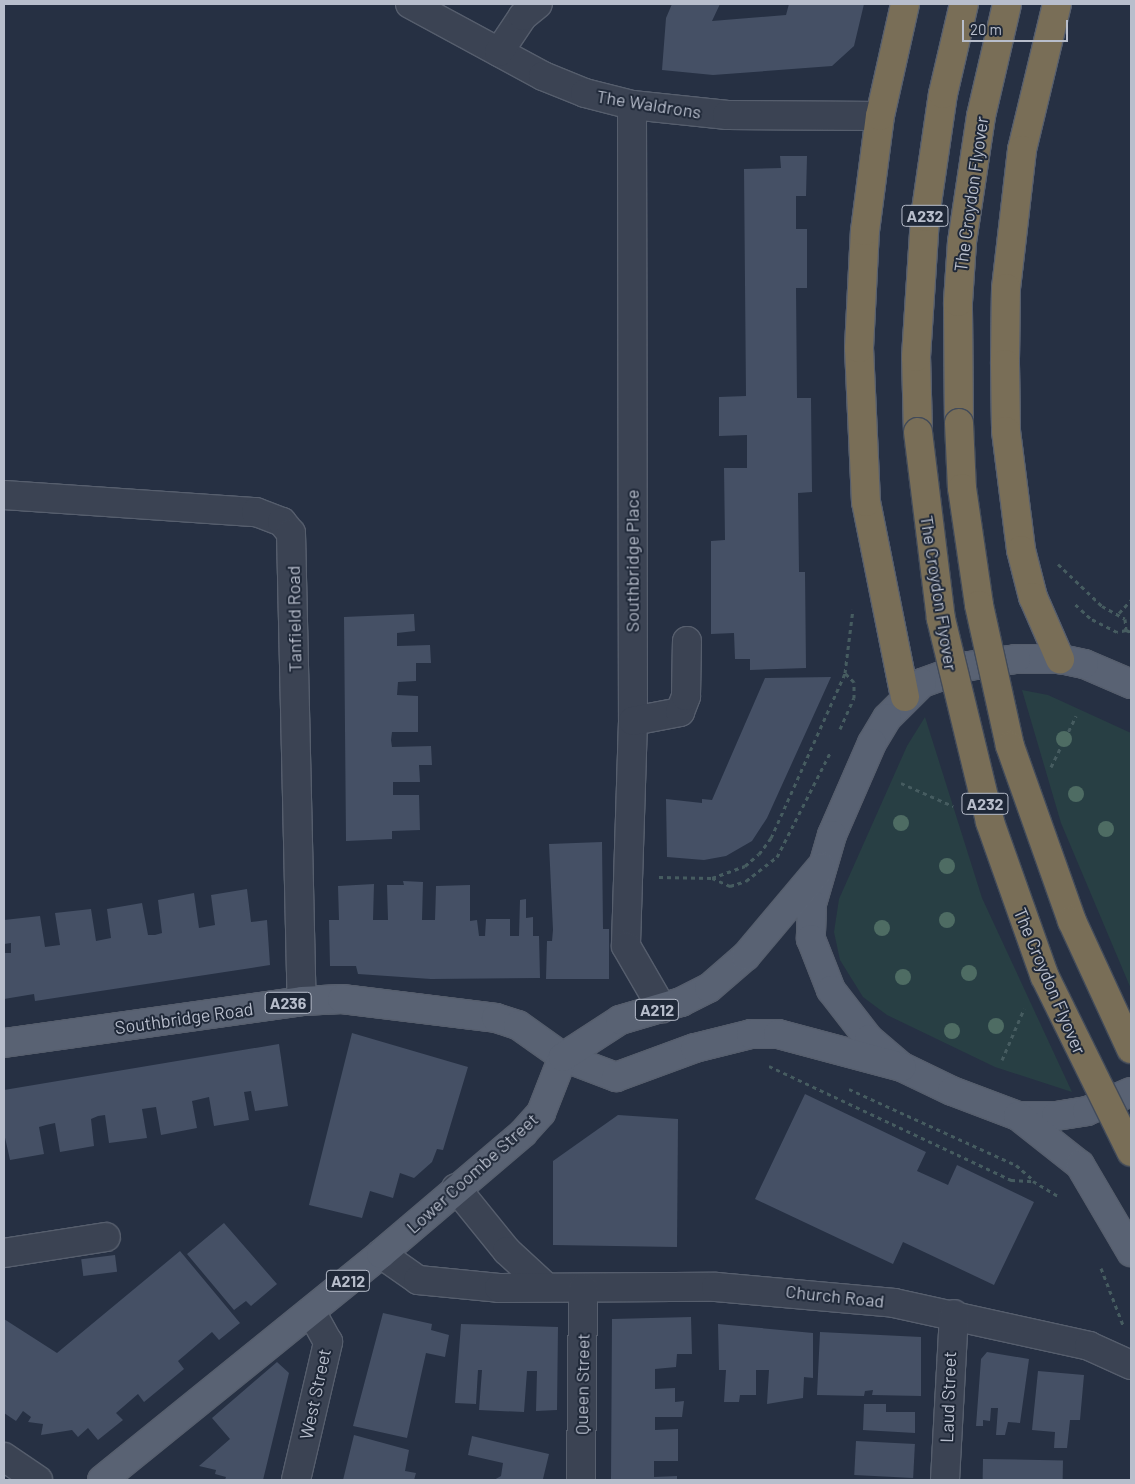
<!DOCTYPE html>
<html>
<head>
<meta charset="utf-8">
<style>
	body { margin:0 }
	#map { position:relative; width:1135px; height:1484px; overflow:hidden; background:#263043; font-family:Barlow,sans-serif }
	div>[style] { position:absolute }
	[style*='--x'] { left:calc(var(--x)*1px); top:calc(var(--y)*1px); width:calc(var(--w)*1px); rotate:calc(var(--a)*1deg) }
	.green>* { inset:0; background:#283f44 }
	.building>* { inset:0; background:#455065; transform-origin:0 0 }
	.path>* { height:3px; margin-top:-1.5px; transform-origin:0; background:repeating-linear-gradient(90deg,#465c60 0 4px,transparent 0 8px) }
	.roads { filter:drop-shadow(1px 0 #565e6d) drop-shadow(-1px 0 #565e6d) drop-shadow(0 1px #565e6d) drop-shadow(0 -1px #565e6d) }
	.minor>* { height:28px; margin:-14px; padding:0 14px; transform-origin:14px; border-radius:14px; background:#3b4353 }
	.major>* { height:28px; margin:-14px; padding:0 14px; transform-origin:14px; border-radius:14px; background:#596273 }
	.highway>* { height:28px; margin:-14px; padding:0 14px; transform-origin:14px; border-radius:14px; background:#796e57 }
	.bridges { filter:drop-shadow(1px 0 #424b5a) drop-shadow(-1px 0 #424b5a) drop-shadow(0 1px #424b5a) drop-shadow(0 -1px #424b5a) }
	.highway-bridge>* { height:28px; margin:-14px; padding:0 14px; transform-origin:14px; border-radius:14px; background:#796e57 }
	.trees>* { width:16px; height:16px; margin:-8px; border-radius:50%; background:#4e6c63 }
	span { translate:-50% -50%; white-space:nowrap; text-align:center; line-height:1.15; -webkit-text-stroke:4px #1f2838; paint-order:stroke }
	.shield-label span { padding:1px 4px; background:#1f2838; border:1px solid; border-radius:4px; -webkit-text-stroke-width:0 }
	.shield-label { font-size:16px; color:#b8becc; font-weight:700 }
	.street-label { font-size:18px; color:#b8becc }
	.frame { position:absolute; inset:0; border:5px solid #b8becc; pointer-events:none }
	.scale { position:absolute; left:962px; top:20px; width:106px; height:22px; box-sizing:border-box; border:2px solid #b8becc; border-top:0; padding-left:6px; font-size:15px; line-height:18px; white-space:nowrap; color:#b8becc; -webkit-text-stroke:4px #1f2838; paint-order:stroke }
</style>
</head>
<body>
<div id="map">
	<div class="green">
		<div style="clip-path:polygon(1022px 690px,1048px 695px,1131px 733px,1131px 989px,1061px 823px)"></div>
		<div style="clip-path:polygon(925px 717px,982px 898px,1072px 1092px,995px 1067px,887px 1015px,863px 997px,840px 960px,834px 932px,839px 899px,907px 746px)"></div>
	</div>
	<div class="building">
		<div style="clip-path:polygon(672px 4px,720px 4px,712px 21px,786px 15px,789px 4px,864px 4px,854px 46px,832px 66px,713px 75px,662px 70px,666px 18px)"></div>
		<div style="clip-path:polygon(780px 156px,807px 156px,806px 196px,796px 196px,796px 229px,807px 229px,807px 288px,796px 288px,797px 398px,811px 398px,812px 492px,798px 493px,799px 572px,805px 572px,806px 668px,750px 670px,750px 659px,735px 659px,734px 633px,711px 634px,711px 541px,725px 540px,724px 468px,747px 468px,747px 435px,719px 436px,719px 397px,746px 396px,744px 169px,781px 168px)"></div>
		<div style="clip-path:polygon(414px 614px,415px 631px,397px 633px,397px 646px,430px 645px,431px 663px,416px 663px,416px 681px,398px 682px,397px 695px,418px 696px,418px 732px,392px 732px,391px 740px,392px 747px,431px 746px,432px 765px,419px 765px,420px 782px,393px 782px,393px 795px,419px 795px,420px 830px,392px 831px,392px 839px,346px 841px,344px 617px)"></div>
		<div style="clip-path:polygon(831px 677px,767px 818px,752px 841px,726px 856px,704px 860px,667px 857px,666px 799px,702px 803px,702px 799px,712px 800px,765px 678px)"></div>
		<div style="clip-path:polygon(602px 842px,603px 929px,609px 929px,609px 979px,546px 979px,547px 941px,552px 941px,553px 930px,549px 844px)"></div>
		<div style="clip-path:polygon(403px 881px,423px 882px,422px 920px,435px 920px,436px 886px,470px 885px,470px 921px,477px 920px,479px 936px,485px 936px,486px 919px,510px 919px,510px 936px,519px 936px,520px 900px,526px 899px,526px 918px,533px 917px,533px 936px,539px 936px,540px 978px,431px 979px,358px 974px,356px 966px,330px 966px,329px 920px,339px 920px,338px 886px,374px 884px,373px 920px,388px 920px,387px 885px,404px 885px)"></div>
		<div style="clip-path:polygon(247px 889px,251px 922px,267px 920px,270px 965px,35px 1001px,34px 994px,4px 999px,4px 953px,11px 953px,11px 943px,4px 944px,4px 920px,40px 916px,45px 947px,60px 945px,55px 913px,91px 909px,96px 941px,111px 938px,107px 909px,142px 903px,148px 935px,155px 935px,162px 933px,158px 900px,194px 893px,199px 928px,215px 925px,211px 895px)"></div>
		<div style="clip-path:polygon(352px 1033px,468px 1067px,443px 1150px,437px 1149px,432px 1162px,414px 1178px,400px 1173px,393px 1198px,370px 1191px,362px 1218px,309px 1205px)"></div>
		<div style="clip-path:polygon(279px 1044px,288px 1106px,255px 1111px,251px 1091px,244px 1092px,249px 1120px,214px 1126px,209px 1097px,192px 1101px,197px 1128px,161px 1135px,156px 1107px,142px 1109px,147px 1138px,109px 1143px,105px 1115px,98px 1116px,91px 1119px,94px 1146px,60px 1152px,55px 1123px,46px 1125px,39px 1127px,44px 1154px,10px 1160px,4px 1133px,4px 1090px)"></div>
		<div style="clip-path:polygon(805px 1094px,926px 1152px,917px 1171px,948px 1185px,957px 1165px,1034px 1202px,994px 1285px,903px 1242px,893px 1264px,755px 1199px)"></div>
		<div style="clip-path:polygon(618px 1115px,678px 1119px,677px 1247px,553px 1245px,553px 1161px)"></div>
		<div style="clip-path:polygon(224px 1223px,277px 1284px,251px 1306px,246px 1301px,234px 1310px,187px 1254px)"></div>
		<div style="clip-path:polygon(180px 1251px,240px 1323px,219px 1340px,212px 1332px,178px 1361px,184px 1369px,144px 1402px,138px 1394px,116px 1413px,123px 1420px,98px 1440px,88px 1428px,78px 1437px,72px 1430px,41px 1435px,43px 1424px,28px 1422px,31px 1417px,23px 1411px,16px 1421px,4px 1413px,4px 1319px,57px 1353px)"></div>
		<div style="left:115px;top:1255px;width:17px;height:34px;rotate:83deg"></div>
		<div style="clip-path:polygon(383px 1313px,432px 1324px,431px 1330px,449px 1335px,445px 1357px,426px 1353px,407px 1438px,353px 1426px)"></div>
		<div style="clip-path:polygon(691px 1317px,692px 1354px,677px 1354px,676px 1367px,655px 1369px,655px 1389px,675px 1388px,675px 1402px,684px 1401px,682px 1417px,655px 1417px,655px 1430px,678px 1429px,678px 1461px,654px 1461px,654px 1477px,677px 1476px,677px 1480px,611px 1480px,612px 1319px)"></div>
		<div style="clip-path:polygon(461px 1324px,558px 1327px,557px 1410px,536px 1411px,537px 1371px,527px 1371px,524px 1412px,479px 1410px,482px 1370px,478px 1370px,476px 1404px,455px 1403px)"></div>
		<div style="clip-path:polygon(718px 1324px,813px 1333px,813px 1378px,804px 1377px,803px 1398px,767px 1404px,769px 1370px,756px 1370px,756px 1395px,740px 1395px,739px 1402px,724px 1402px,726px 1370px,719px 1370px)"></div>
		<div style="clip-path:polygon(820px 1332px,921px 1337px,921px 1396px,872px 1395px,873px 1390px,865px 1391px,864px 1396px,817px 1395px)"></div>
		<div style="clip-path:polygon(987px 1352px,1029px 1359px,1020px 1423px,1008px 1422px,1005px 1435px,996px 1435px,998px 1408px,991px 1408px,990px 1421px,983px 1420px,983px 1426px,976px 1426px,981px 1359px)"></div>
		<div style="clip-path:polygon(277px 1362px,289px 1373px,263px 1480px,225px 1480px,226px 1477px,215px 1474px,216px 1470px,199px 1466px,230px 1439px,212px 1418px)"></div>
		<div style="clip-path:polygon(1038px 1371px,1084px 1375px,1080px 1420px,1070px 1420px,1067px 1448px,1054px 1448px,1055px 1432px,1032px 1430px)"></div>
		<div style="clip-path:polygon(864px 1404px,886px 1404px,886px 1412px,915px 1412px,915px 1433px,863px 1430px)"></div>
		<div style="clip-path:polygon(354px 1435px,409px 1450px,405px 1471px,416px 1473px,414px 1480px,343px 1480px)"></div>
		<div style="clip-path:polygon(472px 1436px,549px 1454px,543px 1479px,494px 1480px,501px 1476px,503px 1463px,468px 1455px)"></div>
		<div style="left:856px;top:1441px;width:59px;height:34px;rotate:3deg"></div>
		<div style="left:983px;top:1459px;width:80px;height:21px;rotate:1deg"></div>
	</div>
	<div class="path">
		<div style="--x:1058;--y:564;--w:61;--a:43.7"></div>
		<div style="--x:1102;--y:606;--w:26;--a:29"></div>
		<div style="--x:1125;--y:619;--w:11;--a:85"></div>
		<div style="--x:1126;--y:630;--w:9;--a:167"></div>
		<div style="--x:1117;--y:632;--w:30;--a:-153"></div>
		<div style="--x:1090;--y:618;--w:23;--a:-137"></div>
		<div style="--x:1119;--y:613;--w:18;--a:-47"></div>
		<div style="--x:1126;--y:630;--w:5;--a:22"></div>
		<div style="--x:840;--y:729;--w:34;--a:-66"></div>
		<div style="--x:854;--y:698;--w:16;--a:-90"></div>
		<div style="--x:854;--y:682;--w:13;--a:-135"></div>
		<div style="--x:1051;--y:767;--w:57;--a:-63.9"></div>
		<div style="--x:901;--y:783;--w:57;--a:23.9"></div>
		<div style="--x:659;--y:877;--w:53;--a:1.1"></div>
		<div style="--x:712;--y:878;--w:35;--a:-20"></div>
		<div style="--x:745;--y:866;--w:18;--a:-41"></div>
		<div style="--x:759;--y:854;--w:20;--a:-53"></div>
		<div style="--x:771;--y:838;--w:181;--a:-65.8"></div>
		<div style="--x:845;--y:673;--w:64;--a:-82.9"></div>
		<div style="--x:712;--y:878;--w:20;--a:24"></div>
		<div style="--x:730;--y:886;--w:17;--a:-17"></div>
		<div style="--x:746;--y:881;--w:39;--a:-38"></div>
		<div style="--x:777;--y:857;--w:117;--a:-63"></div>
		<div style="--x:1002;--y:1060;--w:56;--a:-66.7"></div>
		<div style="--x:769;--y:1066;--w:268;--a:25.2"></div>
		<div style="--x:1011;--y:1180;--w:22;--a:3"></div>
		<div style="--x:1033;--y:1181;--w:31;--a:31"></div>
		<div style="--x:849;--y:1089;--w:183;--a:24.5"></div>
		<div style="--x:1016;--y:1165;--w:23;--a:41"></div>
		<div style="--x:1101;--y:1268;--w:61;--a:68.9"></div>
	</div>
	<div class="roads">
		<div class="minor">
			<div style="--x:410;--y:4;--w:151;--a:28.4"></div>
			<div style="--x:543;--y:76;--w:45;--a:22"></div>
			<div style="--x:585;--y:93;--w:49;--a:14.3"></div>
			<div style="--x:632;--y:105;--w:96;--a:6"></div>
			<div style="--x:727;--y:115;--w:153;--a:0.4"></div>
			<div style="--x:499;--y:52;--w:43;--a:-56.3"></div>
			<div style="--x:523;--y:16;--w:19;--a:-39"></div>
			<div style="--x:632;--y:105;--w:616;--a:89.91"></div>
			<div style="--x:633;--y:721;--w:225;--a:91.8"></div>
			<div style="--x:626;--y:946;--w:72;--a:59.9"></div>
			<div style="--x:4;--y:495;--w:253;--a:3.9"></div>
			<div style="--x:256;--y:512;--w:28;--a:21"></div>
			<div style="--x:282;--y:522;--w:14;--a:51"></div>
			<div style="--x:291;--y:533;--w:468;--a:88.7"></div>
			<div style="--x:633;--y:721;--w:48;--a:-10.8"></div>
			<div style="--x:680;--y:712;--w:17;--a:-69"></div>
			<div style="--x:686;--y:696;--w:55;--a:-89"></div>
			<div style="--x:456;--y:1188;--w:81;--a:51"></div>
			<div style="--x:507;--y:1251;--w:52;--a:42.6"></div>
			<div style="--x:4;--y:1253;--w:103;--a:-8.9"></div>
			<div style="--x:381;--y:1254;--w:45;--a:35.1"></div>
			<div style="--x:418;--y:1280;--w:81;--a:5.6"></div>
			<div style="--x:499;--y:1288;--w:217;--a:-0.3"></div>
			<div style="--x:716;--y:1287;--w:179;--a:5.1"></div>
			<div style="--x:894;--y:1303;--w:200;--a:12.4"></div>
			<div style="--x:1089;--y:1346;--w:46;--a:24.3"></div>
			<div style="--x:4;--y:1457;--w:41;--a:34.1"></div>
			<div style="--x:296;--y:1480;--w:142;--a:-76.9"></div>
			<div style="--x:328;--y:1342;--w:35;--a:-119"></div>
			<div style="--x:581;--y:1480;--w:192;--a:-89.4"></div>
			<div style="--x:945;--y:1480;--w:166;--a:-86.9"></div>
		</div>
		<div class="major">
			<div style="--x:1131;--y:684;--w:51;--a:-156.9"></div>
			<div style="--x:1084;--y:664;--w:25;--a:-168"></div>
			<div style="--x:1060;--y:659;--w:44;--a:180"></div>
			<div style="--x:1016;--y:659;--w:48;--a:171.5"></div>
			<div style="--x:969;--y:666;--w:50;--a:160.1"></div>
			<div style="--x:922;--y:683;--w:49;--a:135"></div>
			<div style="--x:887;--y:718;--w:29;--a:121"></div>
			<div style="--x:872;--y:743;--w:100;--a:113.5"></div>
			<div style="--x:832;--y:835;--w:72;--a:106.2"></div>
			<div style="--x:812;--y:904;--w:35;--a:92"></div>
			<div style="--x:811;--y:939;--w:55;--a:68.6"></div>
			<div style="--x:831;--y:990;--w:62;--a:52.2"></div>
			<div style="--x:869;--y:1039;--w:43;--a:40.3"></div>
			<div style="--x:902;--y:1067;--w:55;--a:25.6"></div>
			<div style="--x:952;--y:1091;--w:71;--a:20.7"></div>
			<div style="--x:1018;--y:1116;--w:38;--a:0"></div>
			<div style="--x:1056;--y:1116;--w:31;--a:-9"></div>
			<div style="--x:1087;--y:1111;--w:48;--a:-23.4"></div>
			<div style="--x:4;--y:1043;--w:301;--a:-8"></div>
			<div style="--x:302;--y:1001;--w:40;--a:-2.9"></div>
			<div style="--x:342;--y:999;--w:155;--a:7"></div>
			<div style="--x:496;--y:1018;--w:23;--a:18"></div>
			<div style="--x:518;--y:1025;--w:55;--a:35.4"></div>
			<div style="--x:563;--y:1057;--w:57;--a:20.7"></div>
			<div style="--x:616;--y:1077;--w:84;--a:-20.2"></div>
			<div style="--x:695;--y:1048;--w:58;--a:-14"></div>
			<div style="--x:751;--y:1034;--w:27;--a:0"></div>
			<div style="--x:778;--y:1034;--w:128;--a:14.9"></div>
			<div style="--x:1018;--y:1116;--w:79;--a:38.3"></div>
			<div style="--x:1080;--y:1165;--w:101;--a:59.6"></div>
			<div style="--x:102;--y:1480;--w:359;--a:-39"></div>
			<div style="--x:381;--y:1254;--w:187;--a:-40.4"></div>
			<div style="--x:523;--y:1133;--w:27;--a:-48"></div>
			<div style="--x:541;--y:1113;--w:60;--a:-68.6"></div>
			<div style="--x:563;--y:1057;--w:68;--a:-33"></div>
			<div style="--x:620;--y:1020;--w:64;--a:-16.4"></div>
			<div style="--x:681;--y:1002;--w:31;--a:-27"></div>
			<div style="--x:709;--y:988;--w:49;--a:-40.9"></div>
			<div style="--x:746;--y:956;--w:116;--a:-49.9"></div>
		</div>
		<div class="highway">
			<div style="--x:1057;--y:4;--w:150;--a:103.5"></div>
			<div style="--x:1022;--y:150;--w:139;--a:96.6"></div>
			<div style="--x:1006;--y:288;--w:76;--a:90.8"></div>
			<div style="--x:1005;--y:364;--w:67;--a:89.1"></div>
			<div style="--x:1006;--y:431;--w:120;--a:82.8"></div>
			<div style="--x:1021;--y:550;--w:49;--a:75.7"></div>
			<div style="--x:1033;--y:597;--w:68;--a:66.5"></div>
			<div style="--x:959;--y:423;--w:121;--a:-90.5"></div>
			<div style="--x:958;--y:302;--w:60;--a:-86.2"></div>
			<div style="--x:962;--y:242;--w:127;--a:-81.4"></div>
			<div style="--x:981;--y:116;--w:115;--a:-76.9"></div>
			<div style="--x:918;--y:432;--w:75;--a:-91.5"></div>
			<div style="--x:916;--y:357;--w:140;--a:-86.3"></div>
			<div style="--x:925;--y:217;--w:124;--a:-81.7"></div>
			<div style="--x:943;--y:94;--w:92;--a:-76.9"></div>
			<div style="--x:905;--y:697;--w:199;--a:-101.3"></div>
			<div style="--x:866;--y:502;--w:154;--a:-92.6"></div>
			<div style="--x:859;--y:348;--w:117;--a:-87.1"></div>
			<div style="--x:865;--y:231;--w:116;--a:-82.6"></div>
			<div style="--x:880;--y:116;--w:115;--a:-77.4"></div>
		</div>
	</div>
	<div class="bridges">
		<div class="highway-bridge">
			<div style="--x:959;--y:423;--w:65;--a:87.4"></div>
			<div style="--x:962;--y:488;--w:118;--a:81.7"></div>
			<div style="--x:979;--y:605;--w:144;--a:77.6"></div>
			<div style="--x:1010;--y:746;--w:186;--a:70.5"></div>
			<div style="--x:1072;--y:921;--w:141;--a:65.3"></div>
			<div style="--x:918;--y:432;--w:188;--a:83"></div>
			<div style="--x:941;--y:619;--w:209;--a:76.4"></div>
			<div style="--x:990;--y:822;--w:164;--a:70.5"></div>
			<div style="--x:1045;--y:977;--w:195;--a:63.8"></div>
		</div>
	</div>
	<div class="trees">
		<div style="left:1064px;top:739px"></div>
		<div style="left:1076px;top:794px"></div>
		<div style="left:901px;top:823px"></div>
		<div style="left:1106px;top:829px"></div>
		<div style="left:947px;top:866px"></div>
		<div style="left:947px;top:920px"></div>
		<div style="left:882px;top:928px"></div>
		<div style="left:969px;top:973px"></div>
		<div style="left:903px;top:977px"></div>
		<div style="left:996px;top:1026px"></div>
		<div style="left:952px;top:1031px"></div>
	</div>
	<div class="shield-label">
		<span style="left:925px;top:216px">A232</span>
		<span style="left:985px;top:804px">A232</span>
		<span style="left:288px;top:1003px">A236</span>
		<span style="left:657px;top:1010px">A212</span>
		<span style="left:348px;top:1281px">A212</span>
	</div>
	<div class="street-label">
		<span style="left:649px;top:104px;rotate:9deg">The Waldrons</span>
		<span style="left:971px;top:194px;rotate:-82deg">The Croydon Flyover</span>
		<span style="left:632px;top:561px;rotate:-90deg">Southbridge Place</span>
		<span style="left:939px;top:593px;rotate:81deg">The Croydon Flyover</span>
		<span style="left:294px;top:619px;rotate:-91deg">Tanfield Road</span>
		<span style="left:1050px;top:981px;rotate:67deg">The Croydon Flyover</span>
		<span style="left:184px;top:1018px;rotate:-8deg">Southbridge Road</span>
		<span style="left:472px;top:1173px;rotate:-42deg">Lower Coombe Street</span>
		<span style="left:835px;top:1296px;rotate:6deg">Church Road</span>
		<span style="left:582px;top:1384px;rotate:-89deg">Queen Street</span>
		<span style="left:315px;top:1394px;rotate:-78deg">West Street</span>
		<span style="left:948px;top:1397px;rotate:-88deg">Laud Street</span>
	</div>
	<div class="frame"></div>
	<div class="scale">20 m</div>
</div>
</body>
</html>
